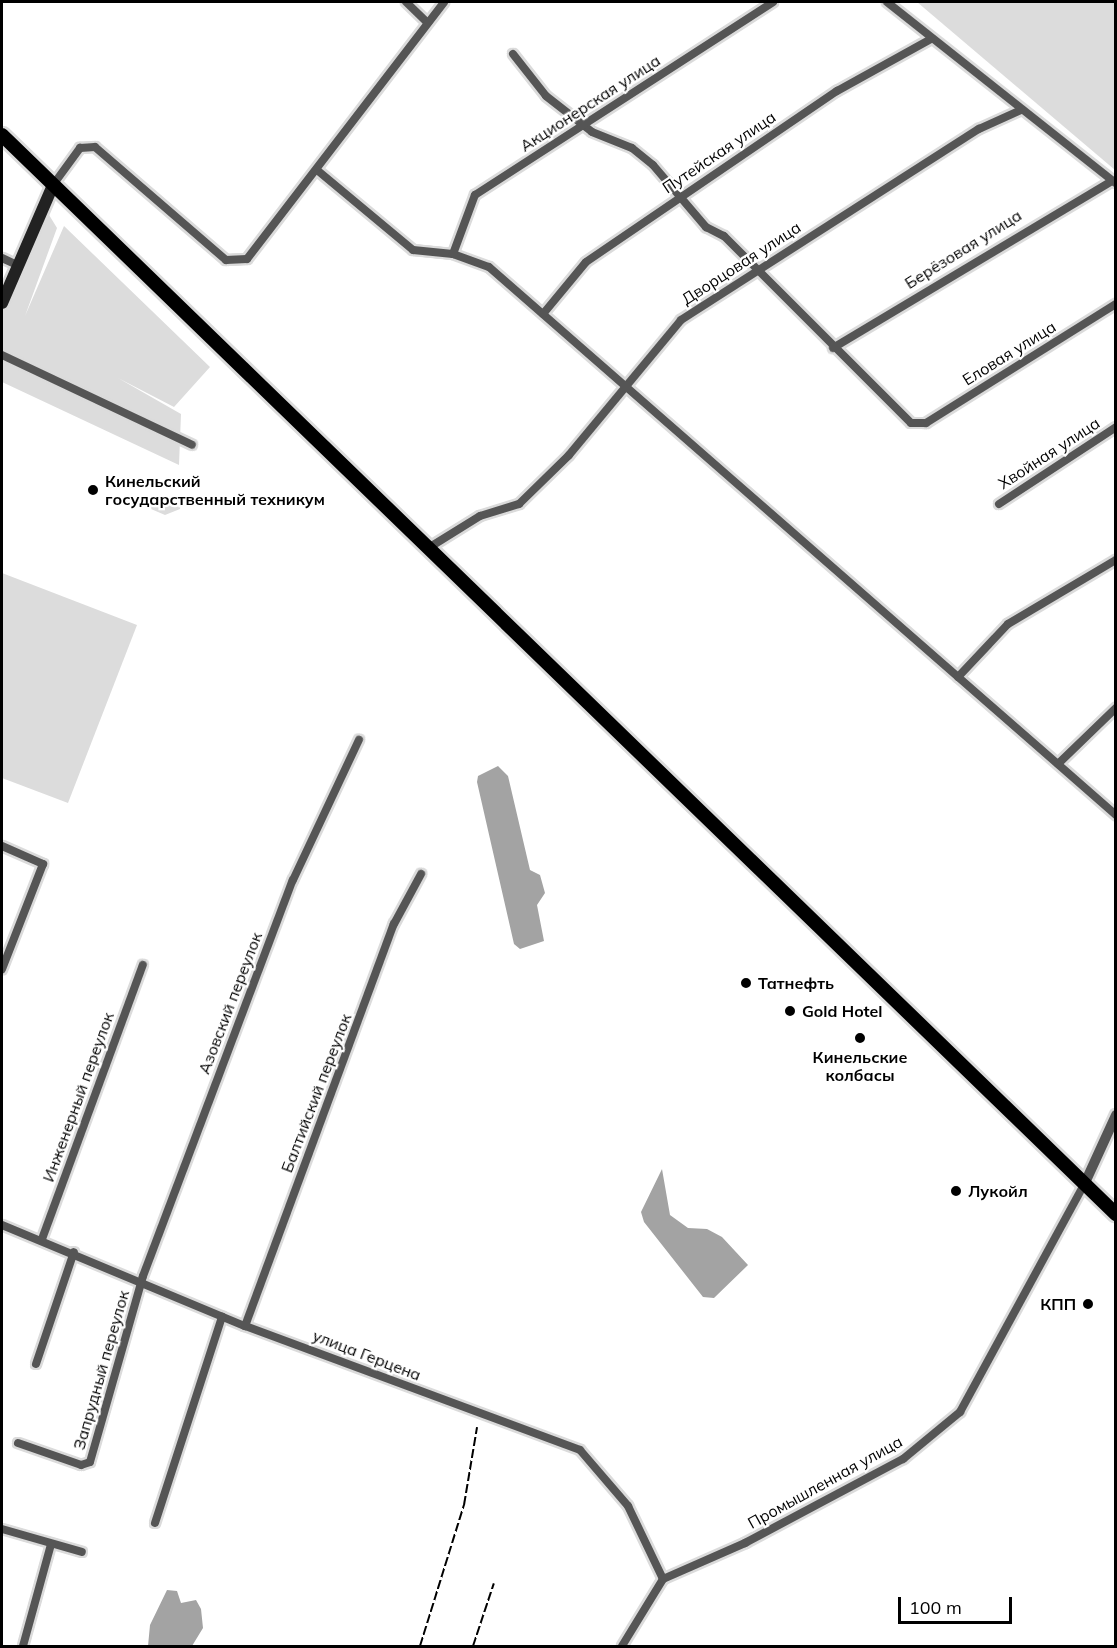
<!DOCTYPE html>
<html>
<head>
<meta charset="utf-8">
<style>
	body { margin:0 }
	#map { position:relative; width:1117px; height:1648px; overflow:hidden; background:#fff; font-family:Mulish,sans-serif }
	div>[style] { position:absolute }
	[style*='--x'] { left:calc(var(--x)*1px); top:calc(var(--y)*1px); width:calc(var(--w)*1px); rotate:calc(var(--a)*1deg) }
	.green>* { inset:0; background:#dcdcdc }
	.water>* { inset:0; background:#a3a3a3 }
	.roads { filter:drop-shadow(2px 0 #dbdbdb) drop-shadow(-2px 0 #dbdbdb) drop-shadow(0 2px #dbdbdb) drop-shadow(0 -2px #dbdbdb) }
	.minor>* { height:8px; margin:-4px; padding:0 4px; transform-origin:4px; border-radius:4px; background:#555 }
	.tertiary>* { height:10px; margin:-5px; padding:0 5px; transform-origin:5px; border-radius:5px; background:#555 }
	.secondary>* { height:12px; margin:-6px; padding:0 6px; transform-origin:6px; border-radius:6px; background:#222 }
	.primary>* { height:14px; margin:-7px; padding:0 7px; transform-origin:7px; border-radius:7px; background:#000 }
	.rail>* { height:2px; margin-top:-1px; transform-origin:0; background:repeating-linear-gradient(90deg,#000 0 9px,transparent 0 12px) }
	.dots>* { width:16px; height:16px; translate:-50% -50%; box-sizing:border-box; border:3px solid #fff; border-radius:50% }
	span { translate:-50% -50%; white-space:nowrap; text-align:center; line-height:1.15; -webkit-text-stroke:4.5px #fff; paint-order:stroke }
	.street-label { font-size:16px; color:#000 }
	.poi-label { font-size:16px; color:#000; font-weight:700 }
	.left { translate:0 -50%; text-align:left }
	.right { translate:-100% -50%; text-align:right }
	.frame { position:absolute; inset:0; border:3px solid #000; pointer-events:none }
	.scale { position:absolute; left:898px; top:1597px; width:114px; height:27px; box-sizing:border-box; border:3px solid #000; border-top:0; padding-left:8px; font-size:18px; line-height:21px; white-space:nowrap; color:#000; -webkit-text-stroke:4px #fff; paint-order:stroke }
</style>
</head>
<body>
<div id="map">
	<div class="green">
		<div style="clip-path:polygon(917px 2px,1115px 2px,1115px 170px)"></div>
		<div style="clip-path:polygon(43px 205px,57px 228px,25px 316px,64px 226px,210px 367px,174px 407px,118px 378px,181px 414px,179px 465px,2px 382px,2px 314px)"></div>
		<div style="clip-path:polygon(166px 496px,181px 499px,180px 509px,165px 515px,151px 509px,150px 500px)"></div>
		<div style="clip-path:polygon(2px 573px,137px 625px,68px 803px,2px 778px)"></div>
	</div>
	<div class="water">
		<div style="clip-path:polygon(498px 766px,508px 776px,530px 870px,540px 875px,545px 893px,537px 905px,544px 941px,520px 949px,514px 944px,477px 782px,478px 776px)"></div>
		<div style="clip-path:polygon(662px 1169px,670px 1215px,688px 1228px,707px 1229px,722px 1237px,748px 1265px,714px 1298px,703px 1297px,644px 1222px,641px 1212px)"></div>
		<div style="clip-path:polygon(167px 1590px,177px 1591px,181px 1603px,196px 1600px,201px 1609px,203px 1628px,192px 1646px,148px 1646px,150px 1625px)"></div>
	</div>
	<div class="roads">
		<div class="minor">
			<div style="--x:406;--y:2;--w:30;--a:44"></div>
			<div style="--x:887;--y:2;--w:291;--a:38.4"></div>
			<div style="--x:513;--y:54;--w:53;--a:51.8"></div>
			<div style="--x:546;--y:96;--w:58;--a:38"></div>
			<div style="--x:592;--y:132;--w:43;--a:21.8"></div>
			<div style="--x:632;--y:148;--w:27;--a:39"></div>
			<div style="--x:653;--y:165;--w:82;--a:49.5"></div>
			<div style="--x:706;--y:227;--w:20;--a:27"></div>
			<div style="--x:724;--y:236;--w:264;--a:45"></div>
			<div style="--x:911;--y:423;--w:15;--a:0"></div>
			<div style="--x:926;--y:423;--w:224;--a:-32.1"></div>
			<div style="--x:317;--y:170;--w:125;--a:39.8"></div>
			<div style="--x:413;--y:250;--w:40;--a:5.7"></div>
			<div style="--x:453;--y:254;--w:38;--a:20"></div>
			<div style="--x:489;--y:267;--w:833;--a:41.15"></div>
			<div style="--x:53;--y:185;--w:46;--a:-53.9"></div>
			<div style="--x:80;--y:148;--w:15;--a:-4"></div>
			<div style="--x:95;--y:147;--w:173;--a:40.8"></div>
			<div style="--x:226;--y:260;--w:21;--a:-3"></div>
			<div style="--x:247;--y:259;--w:324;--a:-52.5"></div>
			<div style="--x:453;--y:254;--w:63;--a:-69.6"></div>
			<div style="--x:475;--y:195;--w:355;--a:-32.9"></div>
			<div style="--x:2;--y:258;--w:14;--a:25"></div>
			<div style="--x:543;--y:314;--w:67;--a:-50.4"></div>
			<div style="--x:586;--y:262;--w:304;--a:-34.3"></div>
			<div style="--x:837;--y:91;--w:107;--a:-29"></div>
			<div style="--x:833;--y:348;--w:325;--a:-30.9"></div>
			<div style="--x:2;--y:355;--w:210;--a:25.3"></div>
			<div style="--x:999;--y:504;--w:140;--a:-33.3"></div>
			<div style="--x:430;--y:547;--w:59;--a:-31.8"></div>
			<div style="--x:480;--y:516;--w:41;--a:-17.1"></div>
			<div style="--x:519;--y:504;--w:70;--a:-44.4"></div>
			<div style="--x:569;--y:455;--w:175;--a:-50.3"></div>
			<div style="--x:681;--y:320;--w:354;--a:-32.7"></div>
			<div style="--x:979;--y:129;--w:46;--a:-24.3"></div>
			<div style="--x:958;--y:677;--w:73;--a:-46.7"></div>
			<div style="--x:1008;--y:624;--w:126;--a:-30.7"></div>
			<div style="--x:1058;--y:764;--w:81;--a:-44"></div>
			<div style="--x:2;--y:846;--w:45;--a:23.7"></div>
			<div style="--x:43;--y:864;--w:113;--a:111.3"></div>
			<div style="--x:2;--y:1225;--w:263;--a:22.6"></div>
			<div style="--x:245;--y:1326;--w:357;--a:20.3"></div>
			<div style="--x:580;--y:1450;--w:74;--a:49.4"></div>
			<div style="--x:628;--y:1506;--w:81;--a:64.4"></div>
			<div style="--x:42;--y:1239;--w:292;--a:-69.8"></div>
			<div style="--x:245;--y:1326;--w:429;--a:-69.7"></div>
			<div style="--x:394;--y:924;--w:57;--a:-61.6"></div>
			<div style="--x:36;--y:1364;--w:118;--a:-71.3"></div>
			<div style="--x:18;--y:1443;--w:67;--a:19.2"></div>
			<div style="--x:81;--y:1465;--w:9;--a:-18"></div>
			<div style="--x:90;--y:1462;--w:193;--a:-74.1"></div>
			<div style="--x:143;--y:1276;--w:423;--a:-69.3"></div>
			<div style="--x:293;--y:880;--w:155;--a:-64.8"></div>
			<div style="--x:155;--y:1523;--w:217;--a:-72"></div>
			<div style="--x:2;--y:1529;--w:83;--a:16"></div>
			<div style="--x:23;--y:1646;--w:106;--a:-74.6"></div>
			<div style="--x:622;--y:1646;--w:79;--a:-58.5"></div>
			<div style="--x:663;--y:1579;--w:90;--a:-23.7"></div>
			<div style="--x:745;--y:1543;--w:179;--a:-28"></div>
			<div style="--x:903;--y:1459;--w:74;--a:-39.5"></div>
			<div style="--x:960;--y:1412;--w:259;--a:-61.4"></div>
		</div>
		<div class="tertiary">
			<div style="--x:1084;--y:1185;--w:77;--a:-65.4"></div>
		</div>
		<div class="secondary">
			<div style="--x:2;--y:303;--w:129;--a:-66.6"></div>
		</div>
		<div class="primary">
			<div style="--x:2;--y:135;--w:1551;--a:44.09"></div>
		</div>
	</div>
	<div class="rail">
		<div style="--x:420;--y:1646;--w:148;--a:-72.7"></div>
		<div style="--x:464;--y:1505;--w:79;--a:-80.5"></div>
		<div style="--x:473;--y:1646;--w:66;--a:-71.6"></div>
	</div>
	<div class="dots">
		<div style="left:93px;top:490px;background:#000"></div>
		<div style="left:746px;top:983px;background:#000"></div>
		<div style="left:790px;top:1011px;background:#000"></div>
		<div style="left:860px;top:1038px;background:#000"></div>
		<div style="left:956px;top:1191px;background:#000"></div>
		<div style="left:1088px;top:1304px;background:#000"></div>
	</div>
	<div class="street-label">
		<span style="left:590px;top:103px;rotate:-33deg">Акционерская улица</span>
		<span style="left:719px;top:152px;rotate:-34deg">Путейская улица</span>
		<span style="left:963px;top:249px;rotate:-32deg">Берёзовая улица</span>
		<span style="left:741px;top:263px;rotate:-33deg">Дворцовая улица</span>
		<span style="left:1009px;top:353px;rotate:-32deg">Еловая улица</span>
		<span style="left:1049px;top:453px;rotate:-33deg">Хвойная улица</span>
		<span style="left:230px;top:1003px;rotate:-69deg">Азовский переулок</span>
		<span style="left:316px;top:1093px;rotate:-69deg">Балтийский переулок</span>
		<span style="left:78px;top:1097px;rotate:-70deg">Инженерный переулок</span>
		<span style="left:367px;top:1355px;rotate:21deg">улица Герцена</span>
		<span style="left:101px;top:1370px;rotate:-74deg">Запрудный переулок</span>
		<span style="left:825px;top:1482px;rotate:-29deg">Промышленная улица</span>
	</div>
	<div class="poi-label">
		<span class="left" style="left:105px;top:490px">Кинельский<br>государственный техникум</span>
		<span class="left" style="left:758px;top:983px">Татнефть</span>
		<span class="left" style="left:802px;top:1011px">Gold Hotel</span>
		<span style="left:860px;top:1066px">Кинельские<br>колбасы</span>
		<span class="left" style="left:968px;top:1191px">Лукойл</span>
		<span class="right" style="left:1076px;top:1304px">КПП</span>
	</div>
	<div class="frame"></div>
	<div class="scale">100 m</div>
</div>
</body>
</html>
